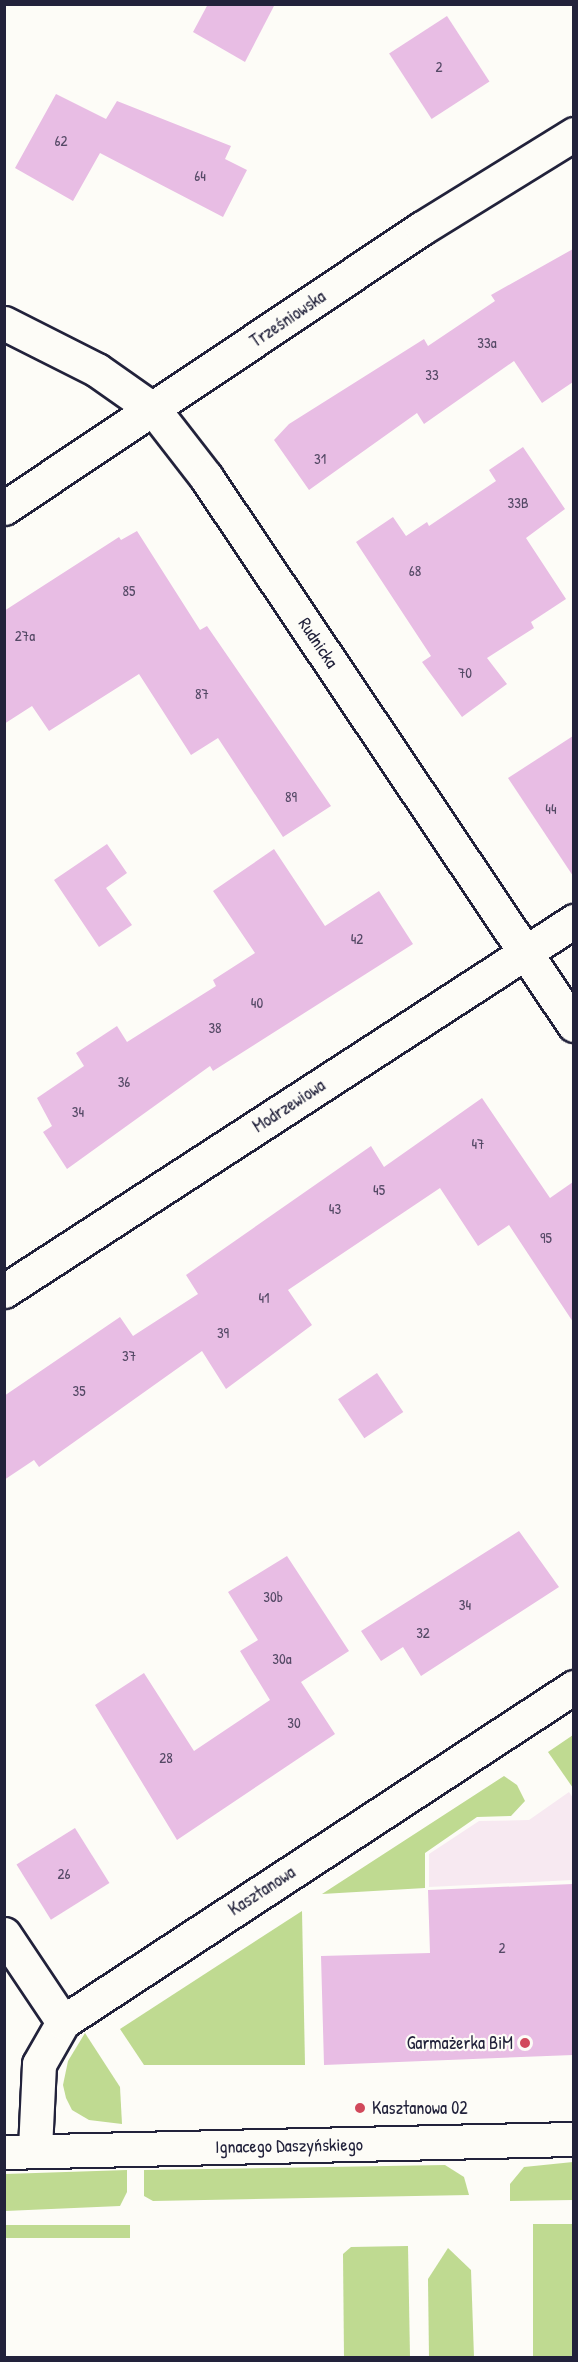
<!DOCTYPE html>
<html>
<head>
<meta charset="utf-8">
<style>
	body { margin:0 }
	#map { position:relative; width:578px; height:2362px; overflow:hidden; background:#fdfcf7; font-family:"Patrick Hand",sans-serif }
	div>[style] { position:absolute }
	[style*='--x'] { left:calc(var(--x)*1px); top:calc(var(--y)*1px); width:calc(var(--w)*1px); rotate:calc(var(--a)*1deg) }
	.built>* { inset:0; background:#f7e9f1 }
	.green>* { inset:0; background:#bfda91; transform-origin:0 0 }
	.building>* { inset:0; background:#e8bde4; transform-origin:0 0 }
	.roads { filter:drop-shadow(2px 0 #22223b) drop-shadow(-2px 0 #22223b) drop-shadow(0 2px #22223b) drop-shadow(0 -2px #22223b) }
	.minor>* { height:33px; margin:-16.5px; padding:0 16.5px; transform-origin:16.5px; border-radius:16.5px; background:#fdfcf7 }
	.dots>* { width:16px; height:16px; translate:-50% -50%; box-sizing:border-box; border:3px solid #fdfcf7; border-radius:50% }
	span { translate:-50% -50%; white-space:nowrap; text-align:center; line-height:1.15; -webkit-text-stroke:4.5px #fdfcf7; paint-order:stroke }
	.number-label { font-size:15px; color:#544965 }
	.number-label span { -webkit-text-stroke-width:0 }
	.street-label { font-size:18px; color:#22223b }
	.poi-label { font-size:18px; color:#22223b }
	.right { translate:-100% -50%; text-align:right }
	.left { translate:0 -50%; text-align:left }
	.frame { position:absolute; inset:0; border:6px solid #22223b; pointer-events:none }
</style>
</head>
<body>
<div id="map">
	<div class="built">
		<div style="clip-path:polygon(569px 1792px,573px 1798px,573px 1880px,429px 1887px,429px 1854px,479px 1821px,529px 1820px)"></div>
	</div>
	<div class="green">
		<div style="clip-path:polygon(573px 1735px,573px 1788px,548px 1752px)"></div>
		<div style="clip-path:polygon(504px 1776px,517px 1785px,525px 1801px,511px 1816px,477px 1817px,425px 1853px,425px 1888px,322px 1894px)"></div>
		<div style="clip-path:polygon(302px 1911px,305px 2065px,144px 2065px,120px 2029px)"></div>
		<div style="clip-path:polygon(85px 2033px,120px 2087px,122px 2124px,89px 2120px,72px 2110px,66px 2098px,63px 2085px,68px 2061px)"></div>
		<div style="clip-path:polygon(573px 2162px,573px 2200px,510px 2201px,510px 2184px,524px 2167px)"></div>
		<div style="clip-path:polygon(445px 2165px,464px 2177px,469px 2195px,153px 2201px,144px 2196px,144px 2170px)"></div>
		<div style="clip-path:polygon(127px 2170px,127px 2192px,120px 2206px,5px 2211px,5px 2174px)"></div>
		<div style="left:573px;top:2224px;width:133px;height:40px;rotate:90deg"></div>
		<div style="left:130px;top:2225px;width:13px;height:125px;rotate:90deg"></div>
		<div style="clip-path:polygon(408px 2246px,410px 2357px,344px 2357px,343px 2254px,351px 2247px)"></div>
		<div style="clip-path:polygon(448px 2248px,471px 2270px,474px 2357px,429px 2357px,428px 2279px)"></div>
	</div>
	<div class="building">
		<div style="clip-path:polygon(208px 4px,275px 4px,245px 62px,193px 32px)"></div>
		<div style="left:447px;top:16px;width:78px;height:69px;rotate:57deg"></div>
		<div style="clip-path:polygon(56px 94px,106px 119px,117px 101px,231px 146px,225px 159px,247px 170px,223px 217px,100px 153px,73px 201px,15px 168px)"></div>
		<div style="clip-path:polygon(573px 249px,573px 382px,542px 403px,514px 361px,424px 424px,417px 413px,309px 490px,274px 440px,289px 424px,424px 339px,428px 346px,495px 301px,491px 295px)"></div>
		<div style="clip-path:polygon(523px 447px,565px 509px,526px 538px,566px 599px,531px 622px,534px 628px,487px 658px,507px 684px,462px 717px,422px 662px,431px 656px,356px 542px,393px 517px,406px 536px,427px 522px,429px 526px,496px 481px,489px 470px)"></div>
		<div style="clip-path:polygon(137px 531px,200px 630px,207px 626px,331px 806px,283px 837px,218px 738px,191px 755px,139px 674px,49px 731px,32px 706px,4px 724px,4px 611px,119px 537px,121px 540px)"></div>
		<div style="clip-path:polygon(573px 736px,573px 876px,508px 778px)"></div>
		<div style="clip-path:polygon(107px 844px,127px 873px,106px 888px,132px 925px,99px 947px,54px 880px)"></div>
		<div style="clip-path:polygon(274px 849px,325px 926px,379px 891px,413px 944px,213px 1071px,210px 1066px,67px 1169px,43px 1132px,52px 1126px,37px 1098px,84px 1066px,76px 1053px,117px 1026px,127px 1042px,216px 986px,213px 980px,255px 953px,213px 891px)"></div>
		<div style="clip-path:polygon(482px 1098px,550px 1198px,573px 1182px,573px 1322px,509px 1225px,478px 1246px,440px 1188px,288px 1290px,312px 1325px,226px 1389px,202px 1351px,39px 1467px,34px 1460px,4px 1480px,4px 1396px,120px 1317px,133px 1336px,198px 1294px,186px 1275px,371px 1146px,384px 1167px)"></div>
		<div style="left:377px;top:1373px;width:47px;height:47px;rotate:56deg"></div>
		<div style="clip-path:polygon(519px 1531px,559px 1587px,421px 1676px,403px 1647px,381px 1661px,361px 1631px)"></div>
		<div style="clip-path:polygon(287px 1556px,349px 1651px,301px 1682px,335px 1734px,177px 1840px,95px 1705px,144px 1673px,194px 1751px,270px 1700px,240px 1651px,258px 1640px,228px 1592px)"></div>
		<div style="left:75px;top:1828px;width:65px;height:69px;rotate:58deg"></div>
		<div style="clip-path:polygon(573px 1884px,573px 2055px,324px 2065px,321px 1956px,430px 1953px,428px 1890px)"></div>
	</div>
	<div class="roads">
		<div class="minor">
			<div style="--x:4;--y:323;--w:104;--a:26.8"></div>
			<div style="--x:97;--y:370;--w:70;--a:35.1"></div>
			<div style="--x:154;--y:410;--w:85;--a:52.2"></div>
			<div style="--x:206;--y:477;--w:660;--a:56.12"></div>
			<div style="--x:4;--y:508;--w:503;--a:-33.82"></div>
			<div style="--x:422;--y:228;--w:179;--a:-31.7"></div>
			<div style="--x:4;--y:1291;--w:680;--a:-32.99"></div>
			<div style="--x:4;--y:1934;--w:106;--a:56.2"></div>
			<div style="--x:35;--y:2149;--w:85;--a:-87.3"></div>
			<div style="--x:39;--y:2064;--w:48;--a:-60.3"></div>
			<div style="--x:63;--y:2022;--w:611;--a:-33.25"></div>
			<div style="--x:4;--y:2152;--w:570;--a:-1.31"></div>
		</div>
	</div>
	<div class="dots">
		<div style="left:525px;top:2043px;background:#d1495b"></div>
		<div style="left:360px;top:2108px;background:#d1495b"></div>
	</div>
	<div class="number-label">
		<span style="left:439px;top:67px">2</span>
		<span style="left:61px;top:141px">62</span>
		<span style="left:200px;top:176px">64</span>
		<span style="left:487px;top:343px">33a</span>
		<span style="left:432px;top:375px">33</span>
		<span style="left:320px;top:459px">31</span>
		<span style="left:518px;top:503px">33B</span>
		<span style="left:415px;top:571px">68</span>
		<span style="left:129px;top:591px">85</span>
		<span style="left:25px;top:636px">27a</span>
		<span style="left:465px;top:673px">70</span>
		<span style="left:202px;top:694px">87</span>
		<span style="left:291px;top:797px">89</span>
		<span style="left:551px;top:809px">44</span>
		<span style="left:357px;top:939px">42</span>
		<span style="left:257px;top:1003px">40</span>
		<span style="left:215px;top:1028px">38</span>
		<span style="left:124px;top:1082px">36</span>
		<span style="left:78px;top:1112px">34</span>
		<span style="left:478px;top:1144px">47</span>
		<span style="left:379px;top:1190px">45</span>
		<span style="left:335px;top:1209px">43</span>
		<span style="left:546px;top:1238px">95</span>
		<span style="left:264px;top:1298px">41</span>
		<span style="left:223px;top:1333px">39</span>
		<span style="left:129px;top:1356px">37</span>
		<span style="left:79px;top:1391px">35</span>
		<span style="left:273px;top:1597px">30b</span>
		<span style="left:465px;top:1605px">34</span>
		<span style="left:423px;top:1633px">32</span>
		<span style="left:282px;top:1659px">30a</span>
		<span style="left:294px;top:1723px">30</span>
		<span style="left:166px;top:1758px">28</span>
		<span style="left:64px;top:1874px">26</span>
		<span style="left:502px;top:1948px">2</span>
	</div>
	<div class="street-label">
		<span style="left:288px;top:319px;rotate:-34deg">Trześniowska</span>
		<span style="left:318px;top:643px;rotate:56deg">Rudnicka</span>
		<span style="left:289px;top:1106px;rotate:-33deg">Modrzewiowa</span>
		<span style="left:262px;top:1891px;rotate:-33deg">Kasztanowa</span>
		<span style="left:289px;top:2146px;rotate:-1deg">Ignacego Daszyńskiego</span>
	</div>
	<div class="poi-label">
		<span class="right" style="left:513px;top:2043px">Garmażerka BiM</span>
		<span class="left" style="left:372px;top:2108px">Kasztanowa 02</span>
	</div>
	<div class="frame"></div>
</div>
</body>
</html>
